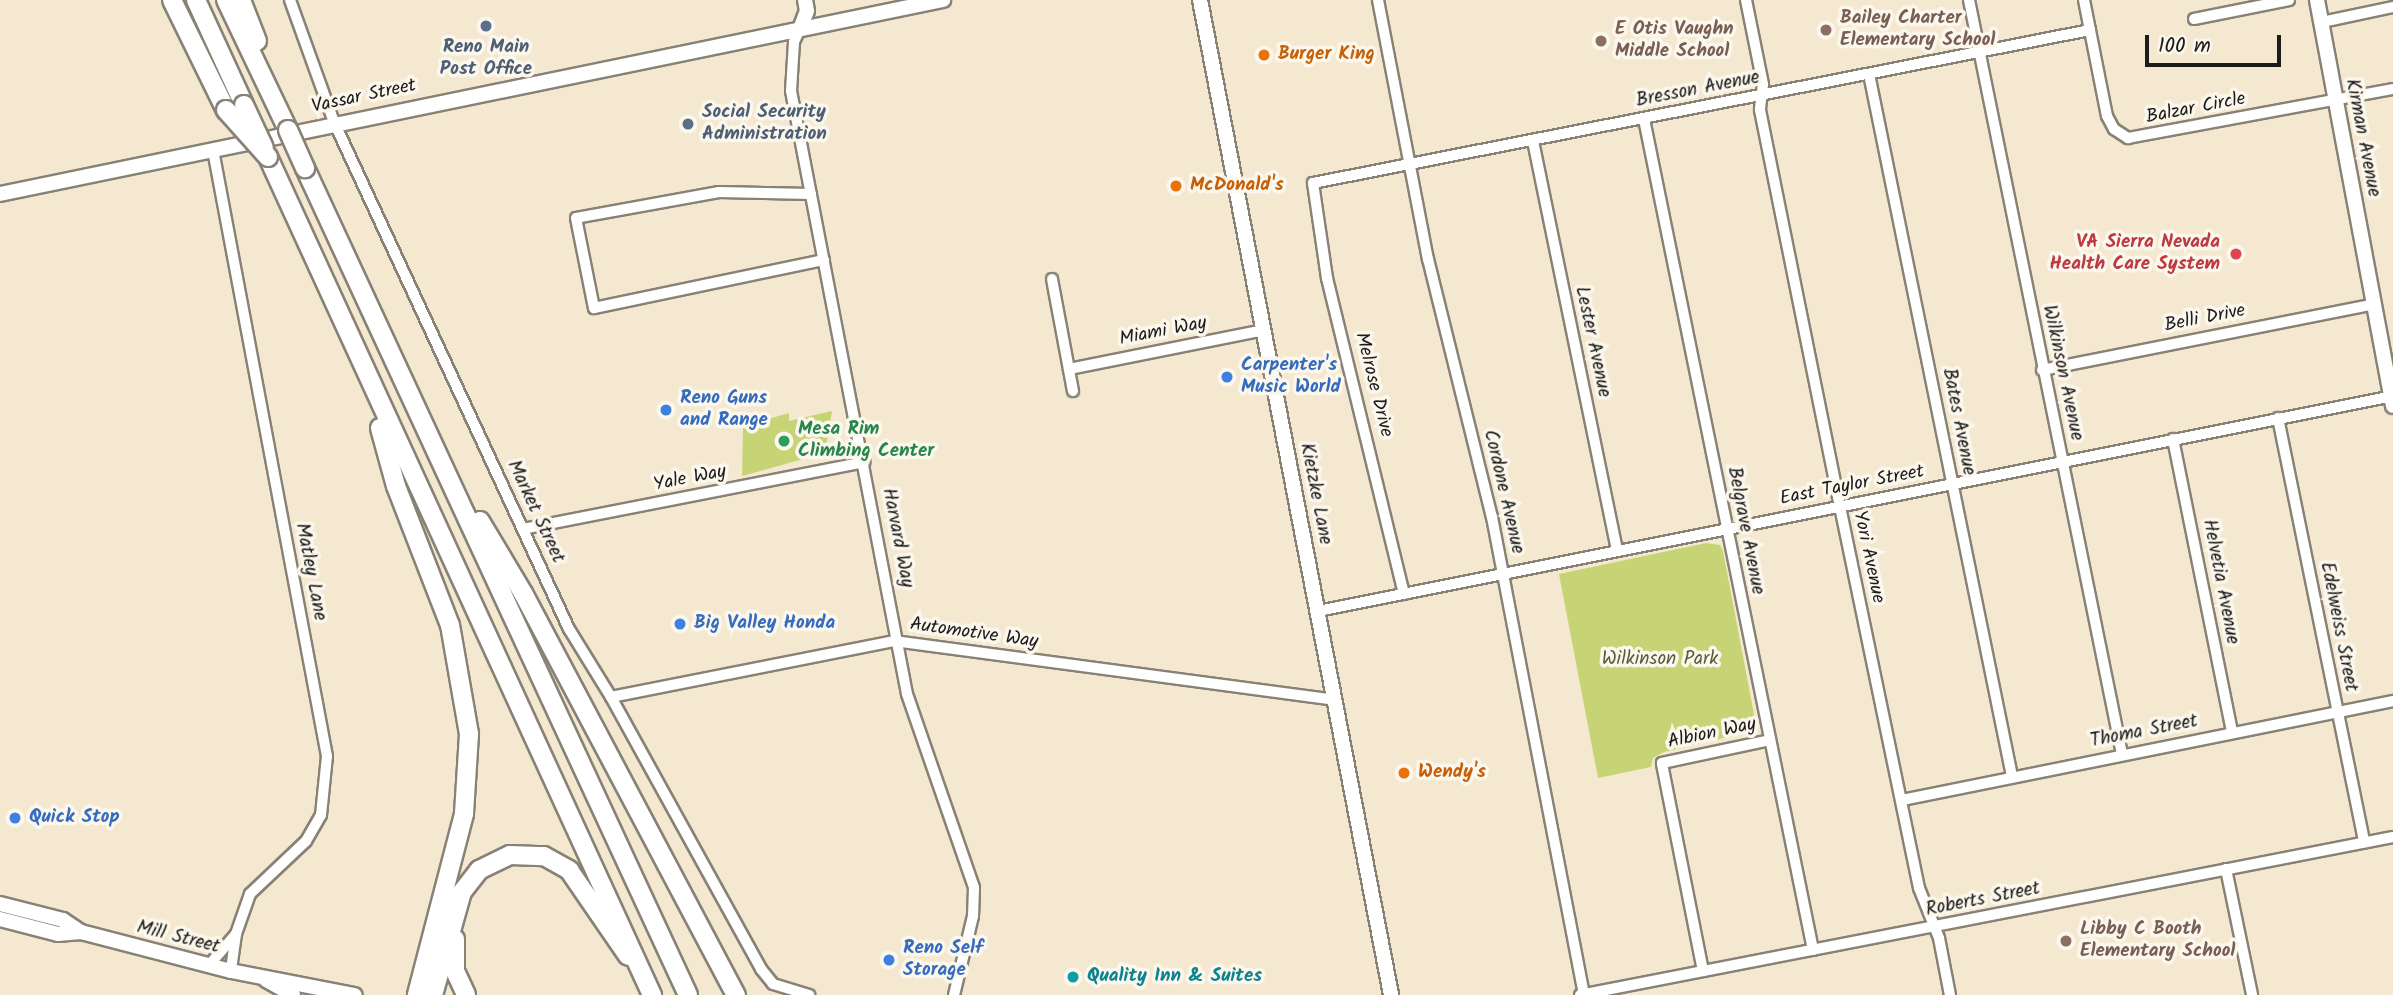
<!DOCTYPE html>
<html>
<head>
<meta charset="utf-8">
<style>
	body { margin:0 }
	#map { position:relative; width:2393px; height:995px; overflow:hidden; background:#f5e8d0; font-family:Kalam,sans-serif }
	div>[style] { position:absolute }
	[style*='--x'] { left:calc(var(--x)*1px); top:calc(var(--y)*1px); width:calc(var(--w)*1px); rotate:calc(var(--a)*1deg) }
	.green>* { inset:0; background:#c7d476 }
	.roads { filter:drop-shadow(2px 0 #888276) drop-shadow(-2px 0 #888276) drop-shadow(0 2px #888276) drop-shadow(0 -2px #888276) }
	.street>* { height:10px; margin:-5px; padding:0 5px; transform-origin:5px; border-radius:5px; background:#fff }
	.secondary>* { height:14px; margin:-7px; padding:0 7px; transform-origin:7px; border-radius:7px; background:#fff }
	.highway>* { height:18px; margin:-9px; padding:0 9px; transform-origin:9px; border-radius:9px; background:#fff }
	.bridges { filter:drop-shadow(2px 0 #888276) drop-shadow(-2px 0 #888276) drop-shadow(0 2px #888276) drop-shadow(0 -2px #888276) }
	.highway-bridge>* { height:18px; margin:-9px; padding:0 9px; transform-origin:9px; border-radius:9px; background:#fff }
	.dots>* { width:19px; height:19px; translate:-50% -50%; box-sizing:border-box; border:4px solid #fbf7ec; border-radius:50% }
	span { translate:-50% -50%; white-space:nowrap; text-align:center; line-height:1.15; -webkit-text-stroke:7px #fbf7ec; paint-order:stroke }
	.education-label { font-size:19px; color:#785e54; font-weight:700 }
	.left { translate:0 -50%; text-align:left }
	.service-label { font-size:19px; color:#4e5e75; font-weight:700 }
	.food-label { font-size:19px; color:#c56008; font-weight:700 }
	.street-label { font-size:19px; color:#1c1c1c }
	.health-label { font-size:19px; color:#be3a42; font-weight:700 }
	.right { translate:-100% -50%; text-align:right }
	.shop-label { font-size:19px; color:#366cbe; font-weight:700 }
	.leisure-label { font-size:19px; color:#27864d; font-weight:700 }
	.park-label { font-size:19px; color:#585c3c }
	.culture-label { font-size:19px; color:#0d838f; font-weight:700 }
	.scale { position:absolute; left:2145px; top:35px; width:136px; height:32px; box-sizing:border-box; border:4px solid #1c1c1c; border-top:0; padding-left:9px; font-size:21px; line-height:24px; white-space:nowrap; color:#1c1c1c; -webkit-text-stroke:5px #fbf7ec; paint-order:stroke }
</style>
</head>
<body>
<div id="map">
	<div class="green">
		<div style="clip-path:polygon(832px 411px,825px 453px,742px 476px,743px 426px,789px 413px,789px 421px)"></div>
		<div style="clip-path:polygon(1706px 543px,1720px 545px,1723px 551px,1757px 730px,1664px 752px,1653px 758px,1651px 767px,1598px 778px,1559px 574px)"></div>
	</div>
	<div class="roads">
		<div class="street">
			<div style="--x:290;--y:0;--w:130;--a:70.2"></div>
			<div style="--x:334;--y:122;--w:559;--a:65.13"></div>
			<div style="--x:569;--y:629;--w:80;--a:58.3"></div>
			<div style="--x:611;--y:697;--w:311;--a:61.1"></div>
			<div style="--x:761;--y:969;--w:19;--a:51"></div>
			<div style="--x:773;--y:984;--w:38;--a:17"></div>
			<div style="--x:1378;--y:0;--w:264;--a:79.1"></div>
			<div style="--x:1428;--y:259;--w:266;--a:76.1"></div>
			<div style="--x:1492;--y:517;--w:486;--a:79.1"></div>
			<div style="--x:1746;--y:0;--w:86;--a:78.6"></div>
			<div style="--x:1763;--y:84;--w:26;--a:97"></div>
			<div style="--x:1760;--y:110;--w:395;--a:78.6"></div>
			<div style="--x:1838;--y:497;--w:399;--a:78.3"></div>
			<div style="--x:1919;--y:888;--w:54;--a:68.2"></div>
			<div style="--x:1939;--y:938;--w:58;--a:79.1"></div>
			<div style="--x:1969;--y:0;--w:769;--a:78.53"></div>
			<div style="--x:2084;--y:0;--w:118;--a:78.8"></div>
			<div style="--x:2107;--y:116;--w:15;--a:62"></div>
			<div style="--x:2114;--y:129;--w:17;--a:33"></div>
			<div style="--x:2128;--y:138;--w:269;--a:-10.5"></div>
			<div style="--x:2194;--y:19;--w:97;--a:-11.3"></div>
			<div style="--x:2322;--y:22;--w:73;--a:-11.9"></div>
			<div style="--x:800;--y:29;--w:14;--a:115"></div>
			<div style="--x:794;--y:42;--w:49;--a:93.5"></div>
			<div style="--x:791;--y:91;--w:614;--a:79.11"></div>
			<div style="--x:907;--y:694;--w:205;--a:70.9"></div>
			<div style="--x:974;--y:888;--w:28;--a:92"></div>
			<div style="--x:973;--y:916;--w:81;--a:103.5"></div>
			<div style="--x:1869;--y:74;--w:716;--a:78.49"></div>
			<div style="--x:1644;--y:119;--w:848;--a:78.5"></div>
			<div style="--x:1533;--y:141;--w:418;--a:78.4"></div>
			<div style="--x:213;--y:150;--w:617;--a:79.35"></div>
			<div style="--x:327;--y:756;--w:59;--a:95.8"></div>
			<div style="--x:321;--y:815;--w:30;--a:120"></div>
			<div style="--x:306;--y:841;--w:77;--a:136.6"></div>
			<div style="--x:250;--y:894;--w:42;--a:109.3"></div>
			<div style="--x:236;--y:934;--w:37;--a:98"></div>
			<div style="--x:811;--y:194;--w:92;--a:-178.8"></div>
			<div style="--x:719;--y:192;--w:145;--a:169.7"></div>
			<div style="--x:576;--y:218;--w:92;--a:78.7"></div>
			<div style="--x:594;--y:308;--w:235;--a:-11.8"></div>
			<div style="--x:1052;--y:279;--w:114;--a:79.4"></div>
			<div style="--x:1069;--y:369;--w:199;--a:-11.3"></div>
			<div style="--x:2042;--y:370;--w:338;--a:-11.2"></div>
			<div style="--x:2278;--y:418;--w:433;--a:78.5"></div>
			<div style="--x:2173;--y:439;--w:299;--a:78.6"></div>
			<div style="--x:523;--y:529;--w:348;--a:-11.1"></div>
			<div style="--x:1404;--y:594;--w:325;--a:-103.7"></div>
			<div style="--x:1327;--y:278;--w:96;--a:-98.4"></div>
			<div style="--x:1313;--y:183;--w:792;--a:-11.14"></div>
			<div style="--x:1318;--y:611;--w:1096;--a:-11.31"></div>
			<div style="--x:611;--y:697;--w:288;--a:-11.2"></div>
			<div style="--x:894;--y:641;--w:444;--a:7.6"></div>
			<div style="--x:1902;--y:800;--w:501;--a:-11.4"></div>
			<div style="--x:2226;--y:869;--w:129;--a:78.3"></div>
			<div style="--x:209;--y:965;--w:41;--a:-48.9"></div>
			<div style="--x:1703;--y:971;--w:212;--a:-101.2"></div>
			<div style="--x:1662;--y:763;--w:110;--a:-12"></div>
			<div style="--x:1580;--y:995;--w:828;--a:-11"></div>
		</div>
		<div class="secondary">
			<div style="--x:1200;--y:0;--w:1013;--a:79.13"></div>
			<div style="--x:2317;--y:0;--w:413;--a:79.4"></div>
			<div style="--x:800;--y:29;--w:19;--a:-69"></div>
			<div style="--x:807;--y:11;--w:11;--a:-100"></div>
			<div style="--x:0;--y:194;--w:963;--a:-11.63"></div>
			<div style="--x:0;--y:904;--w:65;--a:14.3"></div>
			<div style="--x:63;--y:920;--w:22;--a:34"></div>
			<div style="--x:81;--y:932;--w:155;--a:14.6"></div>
			<div style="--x:231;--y:971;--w:126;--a:11"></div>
			<div style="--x:0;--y:919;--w:60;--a:14.5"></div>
			<div style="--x:58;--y:934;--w:23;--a:-5"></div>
			<div style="--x:266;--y:980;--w:31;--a:29"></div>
		</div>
		<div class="highway">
			<div style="--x:172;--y:0;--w:123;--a:63.9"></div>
			<div style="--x:196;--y:0;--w:115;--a:65.4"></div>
			<div style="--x:226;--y:0;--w:144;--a:64.5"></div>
			<div style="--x:241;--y:0;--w:44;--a:68.7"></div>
			<div style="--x:268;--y:157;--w:922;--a:65.38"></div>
			<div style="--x:305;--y:168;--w:911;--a:65.15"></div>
			<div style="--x:380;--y:428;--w:60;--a:74.6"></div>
			<div style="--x:396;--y:486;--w:149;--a:68.8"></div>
			<div style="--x:450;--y:625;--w:111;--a:80.1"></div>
			<div style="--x:469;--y:734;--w:80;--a:93.6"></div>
			<div style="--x:464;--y:814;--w:187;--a:104.6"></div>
			<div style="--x:480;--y:521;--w:84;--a:59.2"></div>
			<div style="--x:523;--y:593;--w:455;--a:62.1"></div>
			<div style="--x:455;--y:939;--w:32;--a:90"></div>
			<div style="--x:455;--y:971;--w:26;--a:65"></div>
			<div style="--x:433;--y:995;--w:107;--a:-74.3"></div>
			<div style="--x:462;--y:892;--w:28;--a:-52"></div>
			<div style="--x:479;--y:870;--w:34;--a:-26"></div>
			<div style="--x:510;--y:855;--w:34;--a:2"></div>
			<div style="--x:544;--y:856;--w:29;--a:29"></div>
			<div style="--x:569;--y:870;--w:104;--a:55.5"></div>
		</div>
	</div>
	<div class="bridges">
		<div class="highway-bridge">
			<div style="--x:244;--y:105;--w:47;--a:65.1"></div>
			<div style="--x:226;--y:110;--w:63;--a:48.2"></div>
			<div style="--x:288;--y:130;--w:42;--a:65.9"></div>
		</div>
	</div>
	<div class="dots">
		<div style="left:486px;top:26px;background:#5c6f8a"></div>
		<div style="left:1826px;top:30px;background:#8d6e63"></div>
		<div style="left:1601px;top:41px;background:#8d6e63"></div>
		<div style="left:1264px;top:55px;background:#e8710a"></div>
		<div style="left:688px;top:124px;background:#5c6f8a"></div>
		<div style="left:1176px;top:186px;background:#e8710a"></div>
		<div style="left:2236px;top:254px;background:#e0444e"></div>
		<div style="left:1227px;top:377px;background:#3f7fe0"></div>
		<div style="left:666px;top:410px;background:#3f7fe0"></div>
		<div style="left:784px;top:441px;background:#2e9e5b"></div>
		<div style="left:680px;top:624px;background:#3f7fe0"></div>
		<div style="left:1404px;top:773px;background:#e8710a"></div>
		<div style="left:15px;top:818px;background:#3f7fe0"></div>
		<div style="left:2066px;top:941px;background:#8d6e63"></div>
		<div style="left:889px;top:960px;background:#3f7fe0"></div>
		<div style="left:1073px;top:977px;background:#0f9aa8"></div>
	</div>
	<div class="education-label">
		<span class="left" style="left:1840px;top:30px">Bailey Charter<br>Elementary School</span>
		<span class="left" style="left:1615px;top:41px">E Otis Vaughn<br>Middle School</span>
		<span class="left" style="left:2080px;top:941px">Libby C Booth<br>Elementary School</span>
	</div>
	<div class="service-label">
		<span style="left:486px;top:59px">Reno Main<br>Post Office</span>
		<span class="left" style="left:702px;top:124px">Social Security<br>Administration</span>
	</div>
	<div class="food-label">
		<span class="left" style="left:1278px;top:55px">Burger King</span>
		<span class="left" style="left:1190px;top:186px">McDonald's</span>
		<span class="left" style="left:1418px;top:773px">Wendy's</span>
	</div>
	<div class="street-label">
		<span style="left:1698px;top:90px;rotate:-11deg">Bresson Avenue</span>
		<span style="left:364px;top:97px;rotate:-12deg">Vassar Street</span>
		<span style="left:2196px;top:109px;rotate:-11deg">Balzar Circle</span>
		<span style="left:2362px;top:138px;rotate:79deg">Kirman Avenue</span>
		<span style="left:2205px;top:319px;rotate:-11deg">Belli Drive</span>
		<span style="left:1163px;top:332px;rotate:-11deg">Miami Way</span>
		<span style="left:1592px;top:342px;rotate:78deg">Lester Avenue</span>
		<span style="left:2062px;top:373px;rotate:78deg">Wilkinson Avenue</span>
		<span style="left:1373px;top:385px;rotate:76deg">Melrose Drive</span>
		<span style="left:1958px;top:422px;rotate:79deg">Bates Avenue</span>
		<span style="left:690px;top:479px;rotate:-11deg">Yale Way</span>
		<span style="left:1852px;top:486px;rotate:-11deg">East Taylor Street</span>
		<span style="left:1503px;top:492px;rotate:77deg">Cordone Avenue</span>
		<span style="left:1315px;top:494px;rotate:79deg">Kietzke Lane</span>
		<span style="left:535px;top:512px;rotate:65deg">Market Street</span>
		<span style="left:1745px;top:531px;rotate:79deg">Belgrave Avenue</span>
		<span style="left:897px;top:538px;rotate:79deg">Harvard Way</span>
		<span style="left:1868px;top:557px;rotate:78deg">Yori Avenue</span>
		<span style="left:310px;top:572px;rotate:79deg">Matley Lane</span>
		<span style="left:2220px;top:582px;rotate:79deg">Helvetia Avenue</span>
		<span style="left:2338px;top:627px;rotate:79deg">Edelweiss Street</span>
		<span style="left:974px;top:634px;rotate:8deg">Automotive Way</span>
		<span style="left:2144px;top:732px;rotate:-11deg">Thoma Street</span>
		<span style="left:1712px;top:734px;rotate:-12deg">Albion Way</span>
		<span style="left:1983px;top:900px;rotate:-11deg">Roberts Street</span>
		<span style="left:178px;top:938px;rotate:14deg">Mill Street</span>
	</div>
	<div class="health-label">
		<span class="right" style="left:2220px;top:254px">VA Sierra Nevada<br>Health Care System</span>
	</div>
	<div class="shop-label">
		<span class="left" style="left:1241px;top:377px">Carpenter's<br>Music World</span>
		<span class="left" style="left:680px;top:410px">Reno Guns<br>and Range</span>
		<span class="left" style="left:694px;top:624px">Big Valley Honda</span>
		<span class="left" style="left:29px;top:818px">Quick Stop</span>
		<span class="left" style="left:903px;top:960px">Reno Self<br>Storage</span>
	</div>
	<div class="leisure-label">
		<span class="left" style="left:798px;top:441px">Mesa Rim<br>Climbing Center</span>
	</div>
	<div class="park-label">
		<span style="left:1660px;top:660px">Wilkinson Park</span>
	</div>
	<div class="culture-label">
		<span class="left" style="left:1087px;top:977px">Quality Inn &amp; Suites</span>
	</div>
	<div class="scale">100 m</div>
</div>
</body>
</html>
